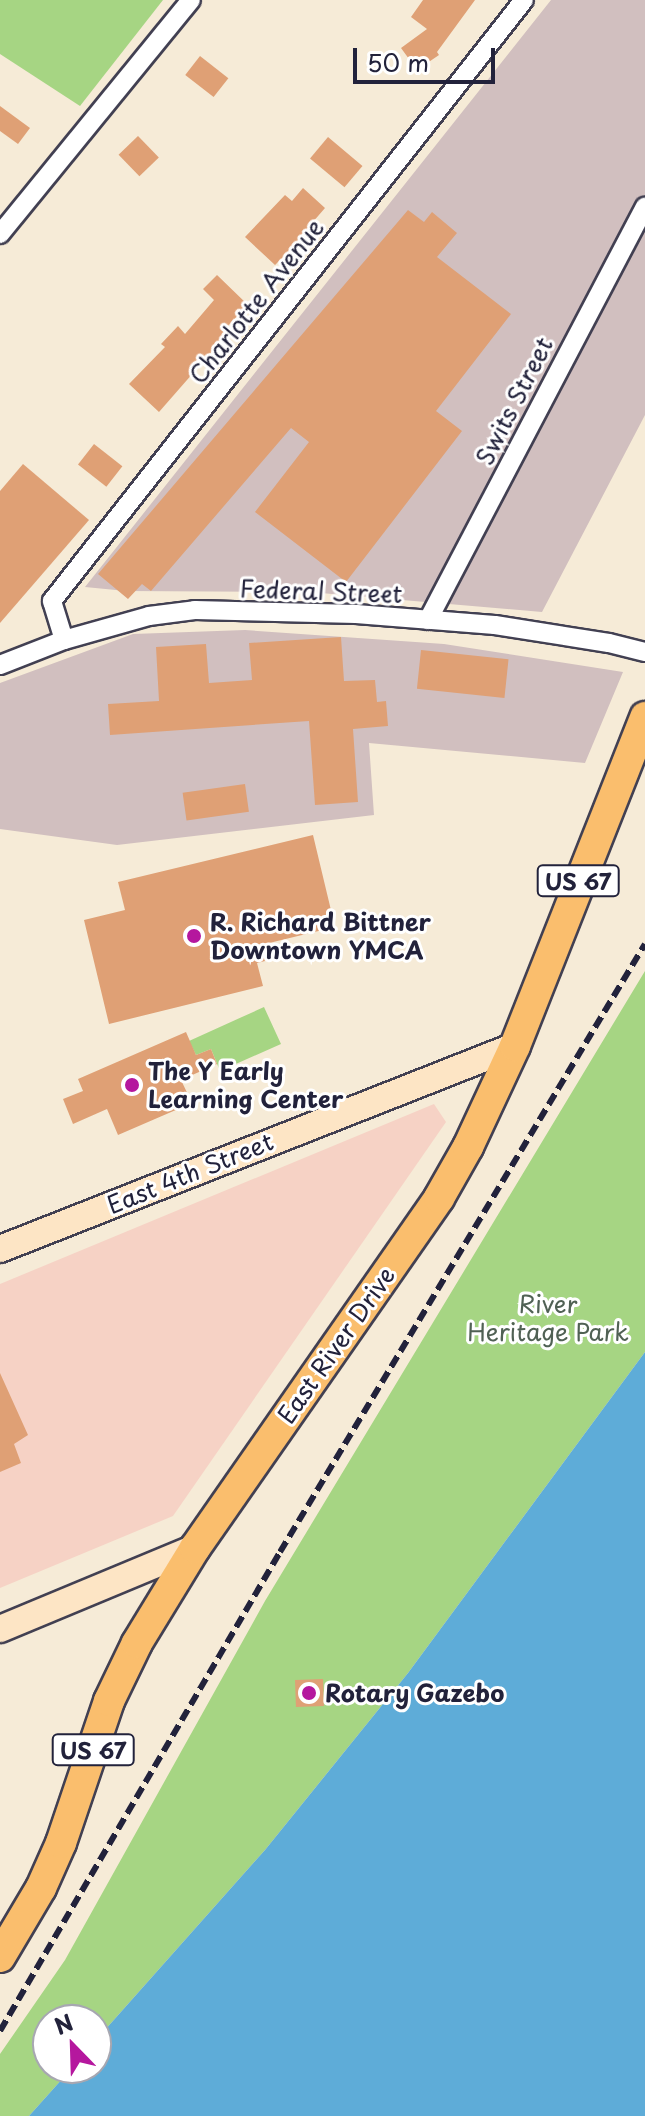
<!DOCTYPE html>
<html>
<head>
<meta charset="utf-8">
<style>
	body { margin:0 }
	#map { position:relative; width:645px; height:2116px; overflow:hidden; background:#f6ebd7; font-family:"Playpen Sans",sans-serif }
	div>[style] { position:absolute }
	[style*='--x'] { left:calc(var(--x)*1px); top:calc(var(--y)*1px); width:calc(var(--w)*1px); rotate:calc(var(--a)*1deg) }
	.built>* { inset:0; background:#f6d2c5 }
	.industrial>* { inset:0; background:#d1bfbf }
	.green>* { inset:0; background:#a6d583 }
	.water>* { inset:0; background:#5eacd8 }
	.building>* { inset:0; background:#dfa075; transform-origin:0 0 }
	.roads { filter:drop-shadow(2px 0 #424052) drop-shadow(-2px 0 #424052) drop-shadow(0 2px #424052) drop-shadow(0 -2px #424052) }
	.street>* { height:18px; margin:-9px; padding:0 9px; transform-origin:9px; border-radius:9px; background:#fff }
	.secondary>* { height:26px; margin:-13px; padding:0 13px; transform-origin:13px; border-radius:13px; background:#fde5c5 }
	.primary>* { height:30px; margin:-15px; padding:0 15px; transform-origin:15px; border-radius:15px; background:#fabe6d }
	.rail>* { height:6px; margin-top:-3px; transform-origin:0; background:repeating-linear-gradient(90deg,#22223b 0 12px,transparent 0 18px) }
	.dots>* { width:22px; height:22px; translate:-50% -50%; box-sizing:border-box; border:4px solid #fff; border-radius:50% }
	span { translate:-50% -50%; white-space:nowrap; text-align:center; line-height:1.15; -webkit-text-stroke:6px #fff; paint-order:stroke }
	.shield-label span { padding:2px 6px; background:#fff; border:2px solid; border-radius:6px; -webkit-text-stroke-width:0 }
	.shield-label { font-size:22px; color:#22223b; font-weight:700 }
	.street-label { font-size:24px; color:#22223b }
	.poi-label { font-size:24px; color:#22223b; font-weight:700 }
	.left { translate:0 -50%; text-align:left }
	.park-label { font-size:24px; color:#506154 }
	.north { position:absolute; left:32px; top:2004px; width:80px; height:80px; box-sizing:border-box; background:#fff; border:2px solid #a7a7b1; border-radius:50%; rotate:337deg; font-size:22px; font-weight:700; line-height:32px; text-align:center; color:#22223b }
	.north::after { content:''; display:block; margin:auto; width:28px; height:36px; background:#b5179e; clip-path:polygon(50% 0,100% 100%,50% 72%,0 100%) }
	.scale { position:absolute; left:353px; top:48px; width:142px; height:36px; box-sizing:border-box; border:4px solid #22223b; border-top:0; padding-left:10px; font-size:24px; line-height:28px; white-space:nowrap; color:#22223b; -webkit-text-stroke:6px #fff; paint-order:stroke }
</style>
</head>
<body>
<div id="map">
	<div class="built">
		<div style="clip-path:polygon(434px 1104px,446px 1122px,173px 1516px,0 1588px,0 1284px)"></div>
	</div>
	<div class="industrial">
		<div style="clip-path:polygon(551px 0,645px 0,645px 415px,542px 612px,309px 592px,126px 591px,85px 587px)"></div>
		<div style="clip-path:polygon(245px 630px,444px 644px,623px 672px,585px 763px,369px 743px,374px 815px,117px 845px,0 829px,0 683px,133px 634px)"></div>
	</div>
	<div class="green">
		<div style="clip-path:polygon(0 0,163px 0,80px 106px,0 54px)"></div>
		<div style="clip-path:polygon(645px 971px,645px 1352px,408px 1673px,265px 1850px,96px 2040px,96px 2020px,48px 2020px,48px 2068px,72px 2068px,29px 2116px,0 2116px,0 2054px,65px 1960px,265px 1601px)"></div>
		<div style="clip-path:polygon(264px 1007px,281px 1044px,220px 1071px,211px 1049px,196px 1055px,189px 1041px)"></div>
	</div>
	<div class="water">
		<div style="clip-path:polygon(645px 1352px,645px 2116px,29px 2116px,72px 2068px,96px 2068px,96px 2040px,265px 1850px,408px 1673px)"></div>
	</div>
	<div class="building">
		<div style="clip-path:polygon(423px 0,475px 0,437px 52px,439px 55px,417px 70px,401px 48px,427px 29px,411px 17px)"></div>
		<div style="left:200px;top:56px;width:36px;height:24px;rotate:38deg"></div>
		<div style="clip-path:polygon(0 106px,30px 128px,18px 144px,0 131px)"></div>
		<div style="left:138px;top:136px;width:30px;height:27px;rotate:46deg"></div>
		<div style="left:328px;top:137px;width:45px;height:28px;rotate:40deg"></div>
		<div style="clip-path:polygon(303px 188px,325px 208px,312px 223px,315px 225px,275px 265px,245px 237px,285px 195px,292px 201px)"></div>
		<div style="clip-path:polygon(408px 210px,424px 222px,432px 212px,457px 233px,437px 257px,511px 314px,436px 411px,462px 431px,346px 582px,255px 512px,309px 442px,291px 428px,151px 591px,142px 584px,128px 599px,98px 574px)"></div>
		<div style="clip-path:polygon(217px 275px,248px 305px,225px 329px,229px 332px,159px 412px,129px 384px,165px 347px,161px 344px,178px 326px,185px 334px,214px 300px,203px 289px)"></div>
		<div style="left:94px;top:444px;width:36px;height:26px;rotate:38deg"></div>
		<div style="clip-path:polygon(23px 464px,89px 520px,0 623px,0 491px)"></div>
		<div style="clip-path:polygon(341px 637px,344px 681px,375px 680px,377px 702px,386px 701px,388px 726px,353px 729px,358px 802px,315px 805px,309px 721px,110px 735px,108px 704px,159px 701px,156px 647px,206px 644px,209px 683px,252px 680px,249px 643px)"></div>
		<div style="left:421px;top:650px;width:88px;height:39px;rotate:6deg"></div>
		<div style="left:245px;top:784px;width:28px;height:63px;rotate:82deg"></div>
		<div style="clip-path:polygon(313px 835px,335px 927px,265px 944px,269px 960px,257px 963px,263px 986px,109px 1024px,84px 920px,125px 910px,118px 882px)"></div>
		<div style="clip-path:polygon(186px 1032px,196px 1055px,211px 1049px,217px 1064px,181px 1080px,192px 1103px,118px 1135px,107px 1109px,73px 1124px,63px 1099px,83px 1091px,78px 1079px)"></div>
		<div style="clip-path:polygon(0 1373px,28px 1435px,14px 1444px,21px 1463px,0 1472px)"></div>
		<div style="left:323px;top:1679px;width:27px;height:28px;rotate:88deg"></div>
	</div>
	<div class="roads">
		<div class="street">
			<div style="--x:0;--y:234;--w:302;--a:-50.8"></div>
			<div style="--x:428;--y:620;--w:467;--a:-62.3"></div>
			<div style="--x:64;--y:640;--w:41;--a:-107.1"></div>
			<div style="--x:52;--y:601;--w:764;--a:-51.86"></div>
			<div style="--x:0;--y:665;--w:69;--a:-21.3"></div>
			<div style="--x:64;--y:640;--w:88;--a:-15.8"></div>
			<div style="--x:149;--y:616;--w:46;--a:-7.4"></div>
			<div style="--x:195;--y:610;--w:161;--a:1.4"></div>
			<div style="--x:356;--y:614;--w:139;--a:4.5"></div>
			<div style="--x:495;--y:625;--w:115;--a:9"></div>
			<div style="--x:609;--y:643;--w:37;--a:14"></div>
		</div>
		<div class="secondary">
			<div style="--x:0;--y:1249;--w:554;--a:-21.51"></div>
			<div style="--x:0;--y:1629;--w:211;--a:-22.6"></div>
		</div>
		<div class="primary">
			<div style="--x:0;--y:1957;--w:80;--a:-59.3"></div>
			<div style="--x:41;--y:1888;--w:49;--a:-66"></div>
			<div style="--x:61;--y:1843;--w:150;--a:-71.3"></div>
			<div style="--x:109;--y:1701;--w:64;--a:-64.2"></div>
			<div style="--x:137;--y:1643;--w:111;--a:-58.6"></div>
			<div style="--x:195;--y:1548;--w:427;--a:-55.1"></div>
			<div style="--x:439;--y:1198;--w:59;--a:-60.4"></div>
			<div style="--x:468;--y:1147;--w:111;--a:-65"></div>
			<div style="--x:515;--y:1046;--w:354;--a:-68.4"></div>
		</div>
	</div>
	<div class="rail">
		<div style="--x:0;--y:2031;--w:555;--a:-59.69"></div>
		<div style="--x:280;--y:1552;--w:709;--a:-59.02"></div>
	</div>
	<div class="dots">
		<div style="left:194px;top:936px;background:#b5179e"></div>
		<div style="left:132px;top:1085px;background:#b5179e"></div>
		<div style="left:309px;top:1693px;background:#b5179e"></div>
	</div>
	<div class="shield-label">
		<span style="left:578px;top:881px">US 67</span>
		<span style="left:93px;top:1750px">US 67</span>
	</div>
	<div class="street-label">
		<span style="left:256px;top:301px;rotate:-52deg">Charlotte Avenue</span>
		<span style="left:514px;top:401px;rotate:-63deg">Swits Street</span>
		<span style="left:321px;top:591px;rotate:2deg">Federal Street</span>
		<span style="left:190px;top:1173px;rotate:-22deg">East 4th Street</span>
		<span style="left:336px;top:1345px;rotate:-55deg">East River Drive</span>
	</div>
	<div class="poi-label">
		<span class="left" style="left:210px;top:936px">R. Richard Bittner<br>Downtown YMCA</span>
		<span class="left" style="left:148px;top:1085px">The Y Early<br>Learning Center</span>
		<span class="left" style="left:325px;top:1693px">Rotary Gazebo</span>
	</div>
	<div class="park-label">
		<span style="left:548px;top:1318px">River<br>Heritage Park</span>
	</div>
	<div class="north">N</div>
	<div class="scale">50 m</div>
</div>
</body>
</html>
